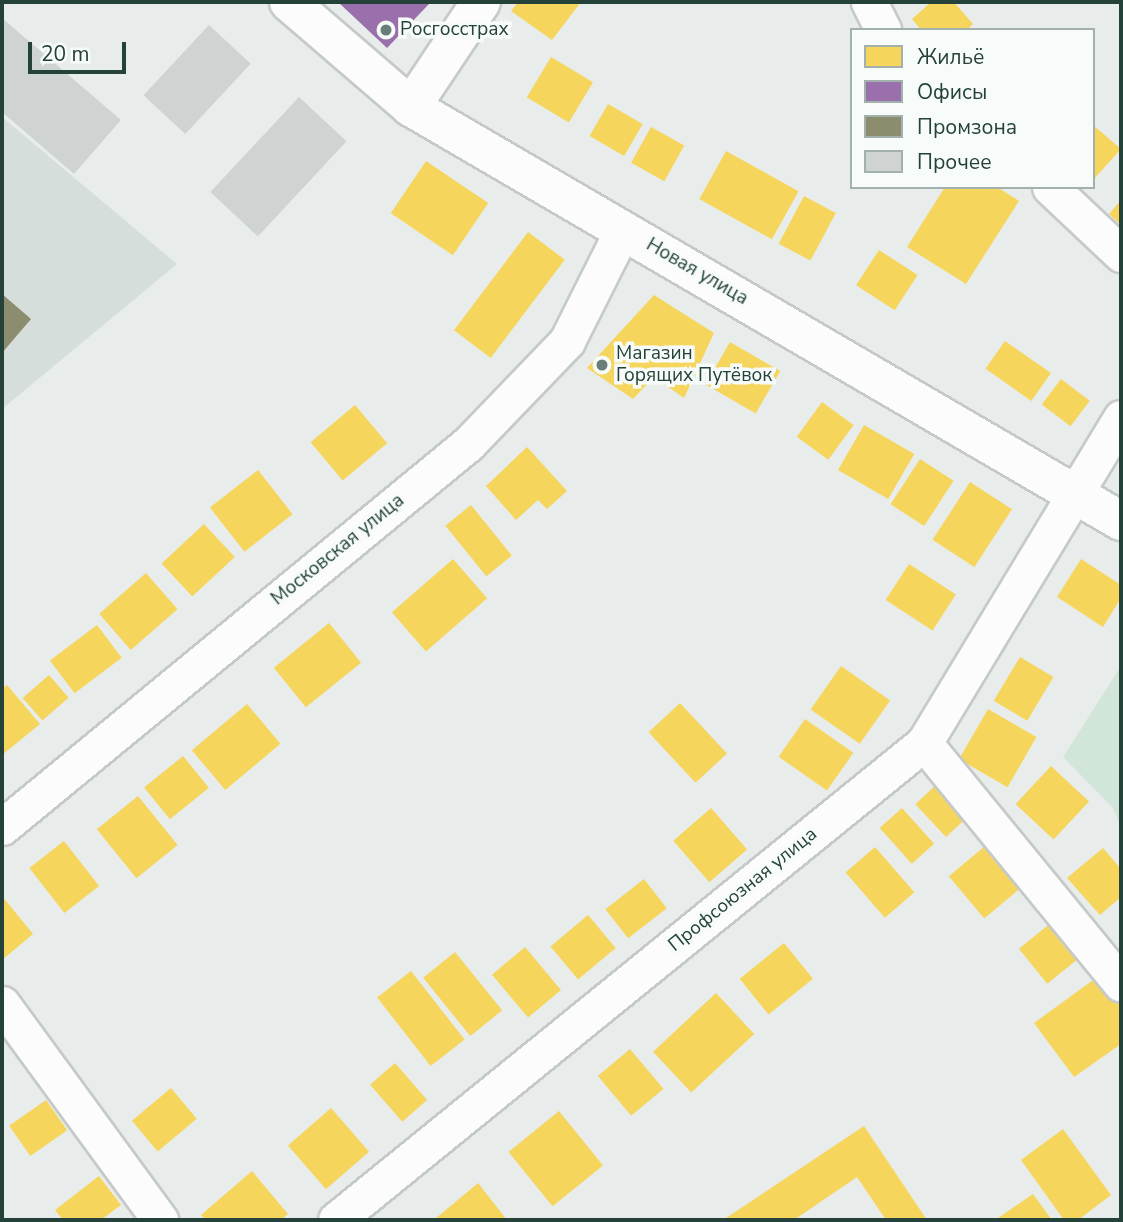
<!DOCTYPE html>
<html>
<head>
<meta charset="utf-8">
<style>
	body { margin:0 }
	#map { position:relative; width:1123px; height:1222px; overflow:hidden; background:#e8edeb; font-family:"Nunito Sans",sans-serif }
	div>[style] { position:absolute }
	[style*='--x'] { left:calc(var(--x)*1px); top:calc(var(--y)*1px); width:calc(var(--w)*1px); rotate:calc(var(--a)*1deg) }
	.built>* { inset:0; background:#d6dedb }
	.green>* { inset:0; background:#d1e6d8 }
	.homes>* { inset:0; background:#f6d55c; transform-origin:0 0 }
	.offices>* { inset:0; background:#9970ab }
	.industry>* { inset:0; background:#8c8c6e }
	.building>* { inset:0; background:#cfd4d2; transform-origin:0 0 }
	.roads { filter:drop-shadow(2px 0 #c5cac8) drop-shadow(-2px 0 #c5cac8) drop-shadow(0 2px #c5cac8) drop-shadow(0 -2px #c5cac8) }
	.minor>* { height:35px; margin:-17.5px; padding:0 17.5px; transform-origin:17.5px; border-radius:17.5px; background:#fcfcfc }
	.tertiary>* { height:38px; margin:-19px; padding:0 19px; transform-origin:19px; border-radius:19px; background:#fcfcfc }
	.dots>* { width:19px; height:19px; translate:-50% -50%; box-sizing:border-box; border:4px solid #f7fbf9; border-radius:50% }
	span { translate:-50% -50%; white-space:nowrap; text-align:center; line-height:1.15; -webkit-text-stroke:7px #f7fbf9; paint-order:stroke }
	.poi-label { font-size:19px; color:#24423a }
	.left { translate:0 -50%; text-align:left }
	.street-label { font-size:19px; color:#24423a }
	.frame { position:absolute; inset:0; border:4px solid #24423a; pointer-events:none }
	.legend { position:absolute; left:850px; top:28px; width:245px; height:161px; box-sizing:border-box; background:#f7fbf9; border:2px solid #a3b1ad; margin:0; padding:9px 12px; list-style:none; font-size:21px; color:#24423a }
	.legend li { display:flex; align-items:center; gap:14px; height:35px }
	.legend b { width:35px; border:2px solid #a3b1ad }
	.scale { position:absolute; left:28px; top:42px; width:98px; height:32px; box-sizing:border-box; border:4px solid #24423a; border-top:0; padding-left:9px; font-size:21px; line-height:24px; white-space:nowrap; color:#24423a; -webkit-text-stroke:5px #f7fbf9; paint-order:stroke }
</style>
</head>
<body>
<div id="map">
	<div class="built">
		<div style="clip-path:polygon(2px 117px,177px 264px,2px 409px)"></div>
	</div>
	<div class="green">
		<div style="clip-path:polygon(1121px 666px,1121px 827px,1113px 808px,1063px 757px)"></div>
	</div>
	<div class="homes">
		<div style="clip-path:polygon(518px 2px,581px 2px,552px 40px,511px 11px)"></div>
		<div style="clip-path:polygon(931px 2px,954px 2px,973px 24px,967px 30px,921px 30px,912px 19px)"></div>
		<div style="left:551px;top:57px;width:49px;height:47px;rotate:31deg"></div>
		<div style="left:608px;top:104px;width:40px;height:37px;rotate:30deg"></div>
		<div style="clip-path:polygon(1093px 125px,1121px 149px,1093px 180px)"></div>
		<div style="left:651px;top:127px;width:38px;height:41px;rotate:29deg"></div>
		<div style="left:726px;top:151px;width:83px;height:55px;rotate:29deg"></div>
		<div style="left:426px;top:161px;width:75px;height:63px;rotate:34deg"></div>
		<div style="clip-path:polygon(945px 187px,997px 187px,1019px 201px,966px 284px,907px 247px)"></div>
		<div style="left:804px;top:196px;width:36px;height:54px;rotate:28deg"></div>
		<div style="clip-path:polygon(1121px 200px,1121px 225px,1109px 214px)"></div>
		<div style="left:528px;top:232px;width:46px;height:123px;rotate:37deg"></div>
		<div style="left:879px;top:250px;width:46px;height:42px;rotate:33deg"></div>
		<div style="clip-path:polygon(654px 295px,714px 333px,684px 398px,654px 377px,633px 399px,587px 368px)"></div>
		<div style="left:1005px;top:341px;width:56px;height:34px;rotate:35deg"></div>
		<div style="left:730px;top:342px;width:58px;height:49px;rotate:30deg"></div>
		<div style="left:1061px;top:379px;width:36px;height:32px;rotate:37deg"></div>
		<div style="left:822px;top:402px;width:39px;height:43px;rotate:36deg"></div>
		<div style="left:355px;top:405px;width:50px;height:58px;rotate:50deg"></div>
		<div style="left:864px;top:425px;width:58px;height:52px;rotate:30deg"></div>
		<div style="clip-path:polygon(527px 447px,567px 491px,547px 509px,538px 500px,516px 520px,486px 486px)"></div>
		<div style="left:920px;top:459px;width:40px;height:54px;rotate:33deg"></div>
		<div style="left:258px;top:470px;width:56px;height:61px;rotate:52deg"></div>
		<div style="left:970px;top:482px;width:50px;height:69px;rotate:33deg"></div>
		<div style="left:471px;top:505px;width:65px;height:33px;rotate:51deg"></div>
		<div style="left:204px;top:524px;width:45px;height:58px;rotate:47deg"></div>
		<div style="left:453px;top:559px;width:52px;height:81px;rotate:49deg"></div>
		<div style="clip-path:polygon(1081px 559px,1121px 585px,1121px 598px,1103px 627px,1057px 597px)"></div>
		<div style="left:909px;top:564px;width:56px;height:43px;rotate:33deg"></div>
		<div style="left:146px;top:573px;width:48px;height:62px;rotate:49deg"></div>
		<div style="left:329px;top:623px;width:51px;height:71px;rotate:51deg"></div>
		<div style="left:97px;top:625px;width:41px;height:59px;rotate:53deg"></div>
		<div style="left:1020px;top:657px;width:39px;height:51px;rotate:31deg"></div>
		<div style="left:841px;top:666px;width:60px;height:53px;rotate:35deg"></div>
		<div style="left:49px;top:675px;width:30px;height:35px;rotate:49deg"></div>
		<div style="clip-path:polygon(7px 685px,40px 724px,2px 755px,2px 689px)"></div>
		<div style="left:680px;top:703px;width:69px;height:43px;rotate:47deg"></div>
		<div style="left:247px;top:704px;width:52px;height:72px;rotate:50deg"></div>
		<div style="left:988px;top:709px;width:56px;height:58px;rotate:30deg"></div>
		<div style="left:805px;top:719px;width:59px;height:46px;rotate:35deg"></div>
		<div style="left:183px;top:756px;width:41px;height:50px;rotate:51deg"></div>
		<div style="left:1051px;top:766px;width:52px;height:52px;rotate:43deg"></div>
		<div style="left:938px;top:783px;width:45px;height:31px;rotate:47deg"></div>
		<div style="left:138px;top:796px;width:63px;height:53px;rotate:51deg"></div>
		<div style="left:711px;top:808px;width:55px;height:50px;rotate:49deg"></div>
		<div style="left:902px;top:808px;width:48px;height:30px;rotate:48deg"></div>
		<div style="left:64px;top:841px;width:57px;height:44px;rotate:52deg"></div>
		<div style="left:991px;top:841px;width:55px;height:55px;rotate:50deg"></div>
		<div style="left:875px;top:847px;width:60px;height:39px;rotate:49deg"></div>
		<div style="clip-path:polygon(1103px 848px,1121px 869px,1121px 897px,1100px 915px,1067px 878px)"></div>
		<div style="left:644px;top:879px;width:37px;height:49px;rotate:52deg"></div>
		<div style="clip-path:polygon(2px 896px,33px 934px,2px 960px)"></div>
		<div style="left:588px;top:915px;width:43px;height:49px;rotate:50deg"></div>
		<div style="left:1057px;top:918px;width:45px;height:49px;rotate:51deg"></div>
		<div style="left:784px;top:943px;width:46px;height:57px;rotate:51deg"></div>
		<div style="left:525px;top:947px;width:56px;height:43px;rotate:50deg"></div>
		<div style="left:455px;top:952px;width:75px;height:41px;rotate:51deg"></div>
		<div style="left:411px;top:971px;width:87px;height:43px;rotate:52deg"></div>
		<div style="clip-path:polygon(1100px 975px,1121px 1003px,1121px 1044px,1074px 1077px,1034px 1023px)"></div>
		<div style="left:716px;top:993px;width:56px;height:86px;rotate:47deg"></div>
		<div style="left:630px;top:1049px;width:52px;height:42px;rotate:50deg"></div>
		<div style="left:395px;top:1063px;width:49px;height:33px;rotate:49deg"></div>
		<div style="left:171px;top:1088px;width:40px;height:51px;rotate:50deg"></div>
		<div style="left:46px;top:1100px;width:37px;height:45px;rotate:55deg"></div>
		<div style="left:331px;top:1108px;width:58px;height:57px;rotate:49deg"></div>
		<div style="left:559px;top:1111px;width:70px;height:65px;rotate:51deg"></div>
		<div style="clip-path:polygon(864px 1126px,927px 1220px,886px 1220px,857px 1177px,794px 1220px,723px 1220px)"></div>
		<div style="clip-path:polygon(1063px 1129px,1111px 1195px,1078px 1220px,1064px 1220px,1021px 1160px)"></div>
		<div style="clip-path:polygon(252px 1171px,288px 1214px,281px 1220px,206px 1220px,201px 1215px)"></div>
		<div style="clip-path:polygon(99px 1176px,121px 1205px,101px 1220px,63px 1220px,55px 1210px)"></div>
		<div style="clip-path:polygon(478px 1183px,507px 1220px,436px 1220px,435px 1219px)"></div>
		<div style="clip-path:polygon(1033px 1194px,1052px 1220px,995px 1220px)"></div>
	</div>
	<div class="offices">
		<div style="clip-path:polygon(338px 2px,427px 2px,429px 4px,387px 48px)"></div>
	</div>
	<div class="industry">
		<div style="clip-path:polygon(2px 294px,31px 319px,2px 353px)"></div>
	</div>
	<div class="building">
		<div style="clip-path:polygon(2px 18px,121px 120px,74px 174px,2px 112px)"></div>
		<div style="left:209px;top:25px;width:57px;height:96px;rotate:43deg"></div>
		<div style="left:299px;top:97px;width:65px;height:130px;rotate:43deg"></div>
	</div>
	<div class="roads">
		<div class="minor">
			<div style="--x:869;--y:2;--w:31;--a:63"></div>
			<div style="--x:1050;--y:187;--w:98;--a:43.3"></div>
			<div style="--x:924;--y:743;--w:311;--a:50.7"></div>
			<div style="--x:2;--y:827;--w:603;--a:-39.42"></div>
			<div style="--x:468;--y:444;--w:143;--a:-46.1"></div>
			<div style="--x:567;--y:341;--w:125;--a:-63.4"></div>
			<div style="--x:2;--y:1004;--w:268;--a:53.8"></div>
			<div style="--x:336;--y:1220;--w:757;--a:-39.05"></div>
			<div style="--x:924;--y:743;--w:380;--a:-58.8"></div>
		</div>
		<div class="tertiary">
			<div style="--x:289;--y:2;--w:161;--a:40.7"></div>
			<div style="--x:411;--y:107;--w:822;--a:30.25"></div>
			<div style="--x:411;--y:107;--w:126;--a:-56.3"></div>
		</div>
	</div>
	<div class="dots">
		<div style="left:386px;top:30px;background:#697e78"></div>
		<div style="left:602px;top:365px;background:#697e78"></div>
	</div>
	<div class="poi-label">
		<span class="left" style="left:400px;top:30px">Росгосстрах</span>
		<span class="left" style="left:616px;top:365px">Магазин<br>Горящих Путёвок</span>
	</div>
	<div class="street-label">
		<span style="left:697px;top:272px;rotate:30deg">Новая улица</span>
		<span style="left:338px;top:550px;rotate:-39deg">Московская улица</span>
		<span style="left:743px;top:890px;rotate:-39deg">Профсоюзная улица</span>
	</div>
	<div class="frame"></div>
	<ul class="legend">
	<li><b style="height:19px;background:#f6d55c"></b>Жильё</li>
	<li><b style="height:19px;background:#9970ab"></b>Офисы</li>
	<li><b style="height:19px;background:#8c8c6e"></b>Промзона</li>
	<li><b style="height:19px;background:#cfd4d2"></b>Прочее</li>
	</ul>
	<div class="scale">20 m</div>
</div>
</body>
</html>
